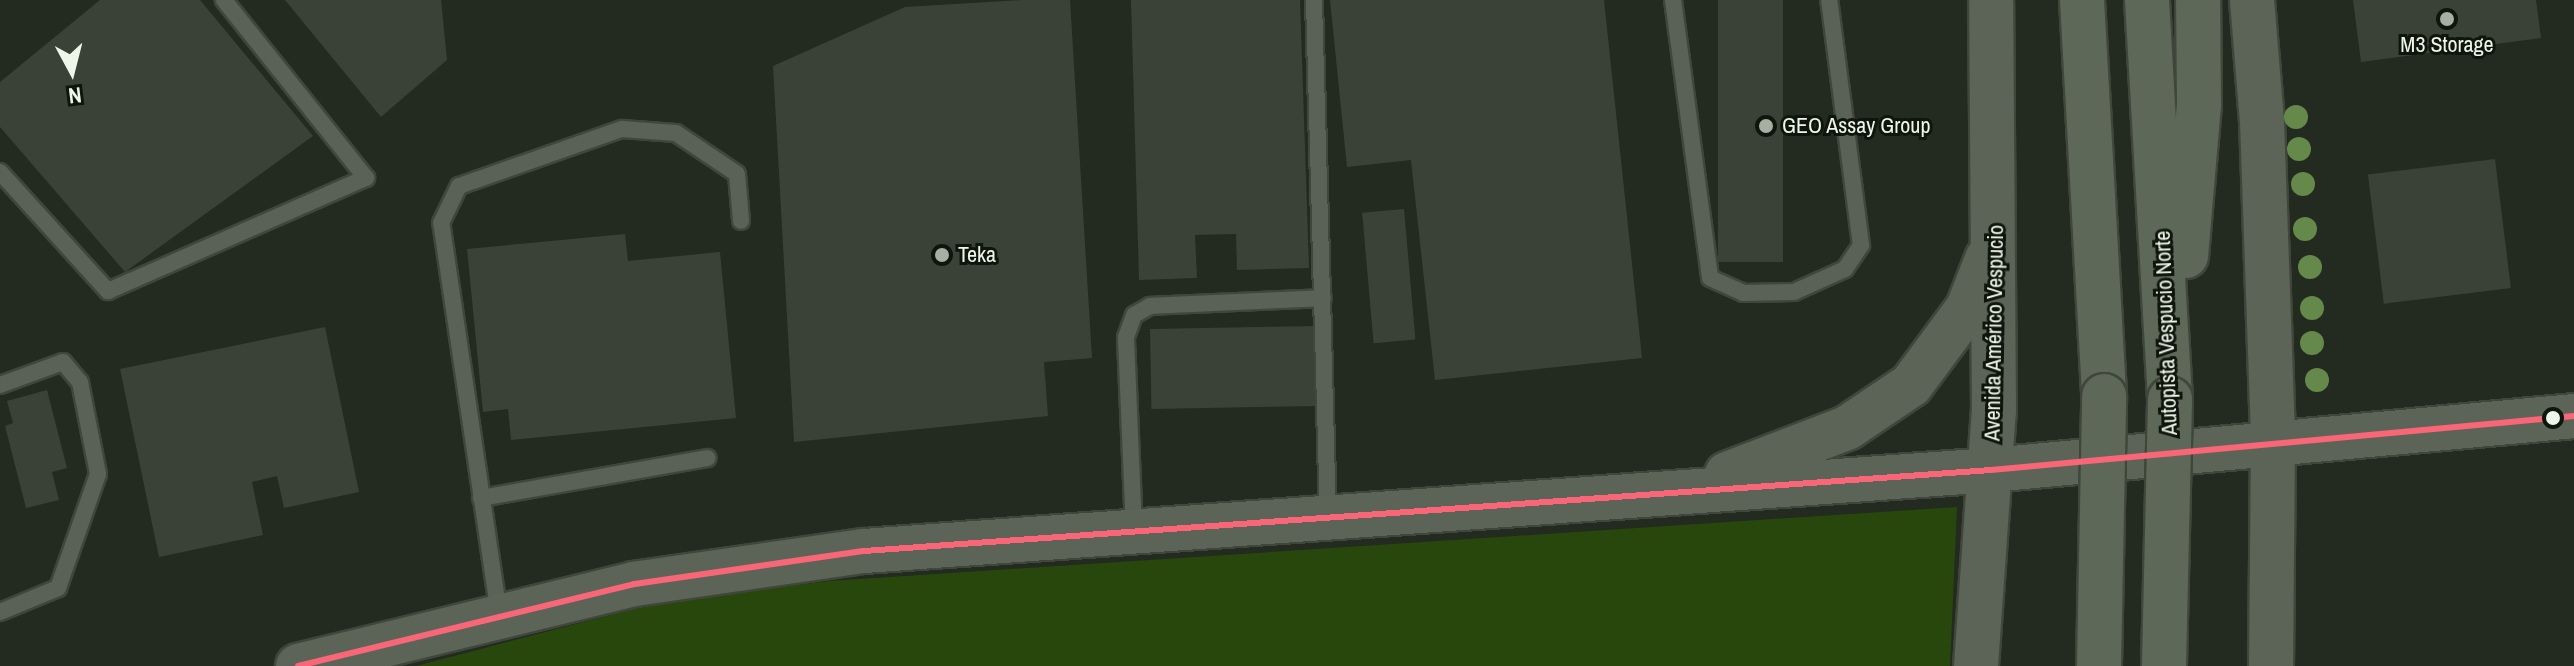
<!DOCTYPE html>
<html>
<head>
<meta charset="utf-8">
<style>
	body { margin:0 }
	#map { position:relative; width:2574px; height:666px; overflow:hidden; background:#232a1f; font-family:"Archivo Narrow",sans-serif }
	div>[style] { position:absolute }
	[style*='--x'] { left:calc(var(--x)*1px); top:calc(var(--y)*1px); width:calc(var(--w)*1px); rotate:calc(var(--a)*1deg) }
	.green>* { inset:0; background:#28470d }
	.building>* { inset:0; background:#3a4237; transform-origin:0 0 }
	.roads { filter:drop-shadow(2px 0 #40463c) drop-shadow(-2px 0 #40463c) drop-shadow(0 2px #40463c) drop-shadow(0 -2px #40463c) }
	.lane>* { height:16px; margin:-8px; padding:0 8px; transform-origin:8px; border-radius:8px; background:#5a6156 }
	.secondary>* { height:44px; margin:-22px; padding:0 22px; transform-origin:22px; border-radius:22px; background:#5b6456 }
	.highway>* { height:44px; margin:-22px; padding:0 22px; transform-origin:22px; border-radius:22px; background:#5e6859 }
	.bridges { filter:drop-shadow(2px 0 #40463c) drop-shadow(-2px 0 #40463c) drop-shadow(0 2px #40463c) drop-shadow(0 -2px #40463c) }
	.highway-bridge>* { height:44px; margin:-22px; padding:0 22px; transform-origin:22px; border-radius:22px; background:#5e6859 }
	.bus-1>* { height:6px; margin:-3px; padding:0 3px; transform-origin:3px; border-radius:3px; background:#f96677 }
	.trees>* { width:24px; height:24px; margin:-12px; border-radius:50%; background:#64894b }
	.dots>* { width:22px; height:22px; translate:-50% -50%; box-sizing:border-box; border:4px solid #0f150c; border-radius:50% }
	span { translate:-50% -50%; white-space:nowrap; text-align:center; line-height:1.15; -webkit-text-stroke:6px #0f150c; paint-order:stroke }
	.poi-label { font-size:22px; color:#edf6e8 }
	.left { translate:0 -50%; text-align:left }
	.street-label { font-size:22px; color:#edf6e8 }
	.north { position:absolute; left:32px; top:32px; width:80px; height:80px; -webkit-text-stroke:6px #0f150c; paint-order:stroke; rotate:173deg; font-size:22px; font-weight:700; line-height:32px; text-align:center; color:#edf6e8 }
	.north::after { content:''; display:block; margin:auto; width:28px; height:36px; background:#edf6e8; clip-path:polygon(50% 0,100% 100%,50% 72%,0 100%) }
</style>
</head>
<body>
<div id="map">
	<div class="green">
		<div style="clip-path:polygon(1957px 507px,1950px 666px,416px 666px,660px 602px,829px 581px)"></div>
	</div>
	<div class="building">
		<div style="clip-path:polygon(100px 0,200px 0,313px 136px,125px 272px,0 127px,0 82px)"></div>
		<div style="clip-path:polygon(285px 0,441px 0,447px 60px,381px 117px)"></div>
		<div style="clip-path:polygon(1023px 0,1070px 0,1092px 358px,1044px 362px,1048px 416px,794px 442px,773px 66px,905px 7px)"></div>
		<div style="clip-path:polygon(1131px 0,1300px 0,1309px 268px,1237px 270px,1236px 234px,1195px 235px,1197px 278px,1139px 280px)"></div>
		<div style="clip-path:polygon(1330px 0,1604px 0,1642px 358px,1435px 380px,1411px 160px,1347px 167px)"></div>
		<div style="left:1718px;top:0;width:65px;height:262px"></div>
		<div style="clip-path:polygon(2353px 0,2536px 0,2541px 38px,2361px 62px)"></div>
		<div style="left:2495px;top:159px;width:130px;height:128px;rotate:83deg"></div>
		<div style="left:1404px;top:209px;width:131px;height:42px;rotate:85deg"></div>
		<div style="clip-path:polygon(625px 234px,628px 261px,720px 252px,736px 418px,511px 440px,508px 409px,483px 412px,467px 249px)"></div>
		<div style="left:1317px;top:326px;width:80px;height:167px;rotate:89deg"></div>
		<div style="clip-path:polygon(325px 327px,359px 492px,284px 508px,277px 476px,252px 482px,263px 535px,159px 557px,120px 369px)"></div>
		<div style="clip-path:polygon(47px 390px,67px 468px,52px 472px,59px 500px,26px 508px,5px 426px,13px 423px,7px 401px)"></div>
	</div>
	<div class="roads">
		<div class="lane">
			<div style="--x:1314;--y:0;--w:517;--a:88.45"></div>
			<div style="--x:1673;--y:0;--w:280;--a:82.4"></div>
			<div style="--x:1710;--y:278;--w:36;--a:24"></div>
			<div style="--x:1743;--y:293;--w:51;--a:-1.1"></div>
			<div style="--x:1794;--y:292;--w:56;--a:-24.3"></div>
			<div style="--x:1845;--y:269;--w:29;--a:-56"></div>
			<div style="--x:1861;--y:245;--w:247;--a:-97.4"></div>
			<div style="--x:0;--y:172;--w:161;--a:47.8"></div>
			<div style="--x:108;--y:291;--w:282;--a:-23.7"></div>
			<div style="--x:366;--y:178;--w:228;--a:-128.6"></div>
			<div style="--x:0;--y:385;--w:67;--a:-20.1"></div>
			<div style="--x:63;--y:362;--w:26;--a:50"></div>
			<div style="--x:80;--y:382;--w:94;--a:78.9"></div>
			<div style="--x:98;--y:474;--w:121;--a:109.3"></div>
			<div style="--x:58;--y:588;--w:63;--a:157.5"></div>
			<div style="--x:481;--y:498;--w:230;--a:-10"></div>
			<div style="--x:1134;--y:530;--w:193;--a:-92.4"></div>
			<div style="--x:1126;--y:337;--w:23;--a:-70"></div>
			<div style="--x:1134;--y:315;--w:18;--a:-29"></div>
			<div style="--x:1150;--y:306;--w:173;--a:-2.6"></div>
			<div style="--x:499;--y:614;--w:395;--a:-98.4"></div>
			<div style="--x:441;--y:223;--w:41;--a:-64.1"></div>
			<div style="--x:459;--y:186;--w:173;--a:-19.3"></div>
			<div style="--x:622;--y:129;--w:54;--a:4.2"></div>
			<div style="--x:676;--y:133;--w:73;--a:33.9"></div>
			<div style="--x:737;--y:174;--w:47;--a:85.1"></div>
		</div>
		<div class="secondary">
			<div style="--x:2252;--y:0;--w:121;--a:85.3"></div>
			<div style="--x:2262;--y:121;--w:319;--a:88"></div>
			<div style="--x:2273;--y:440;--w:226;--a:90.5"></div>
			<div style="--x:1727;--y:474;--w:129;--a:-21"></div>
			<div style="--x:1847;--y:428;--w:77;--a:-33.9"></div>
			<div style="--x:1911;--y:385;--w:96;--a:-53.5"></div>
			<div style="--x:1968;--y:308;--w:53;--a:-68.8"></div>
			<div style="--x:298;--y:666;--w:346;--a:-13.7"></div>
			<div style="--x:634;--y:584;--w:232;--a:-8.2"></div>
			<div style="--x:864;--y:551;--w:1130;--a:-4.11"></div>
			<div style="--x:1991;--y:470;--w:585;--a:-5.29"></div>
			<div style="--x:1976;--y:666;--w:256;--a:-86"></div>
			<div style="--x:1994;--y:411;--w:411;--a:-90.4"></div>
		</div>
		<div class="highway">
			<div style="--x:2082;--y:0;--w:397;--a:86.8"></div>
			<div style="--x:2147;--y:0;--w:400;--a:86.7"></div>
			<div style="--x:2186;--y:256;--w:152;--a:-85.1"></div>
			<div style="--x:2199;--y:105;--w:105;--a:-90.5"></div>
		</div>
	</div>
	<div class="bridges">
		<div class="highway-bridge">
			<div style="--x:2099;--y:666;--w:270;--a:-88.9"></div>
			<div style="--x:2164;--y:666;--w:267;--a:-88.7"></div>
		</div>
	</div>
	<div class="bus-1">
		<div style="--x:298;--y:666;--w:346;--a:-13.7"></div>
		<div style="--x:634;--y:584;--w:232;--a:-8.2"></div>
		<div style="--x:864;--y:551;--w:1130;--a:-4.11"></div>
		<div style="--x:1991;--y:470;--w:585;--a:-5.29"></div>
	</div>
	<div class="trees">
		<div style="left:2296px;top:117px"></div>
		<div style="left:2299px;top:149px"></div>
		<div style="left:2303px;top:184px"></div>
		<div style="left:2305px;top:229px"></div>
		<div style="left:2310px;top:267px"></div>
		<div style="left:2312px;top:308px"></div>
		<div style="left:2312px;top:343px"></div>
		<div style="left:2317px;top:380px"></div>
	</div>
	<div class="dots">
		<div style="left:2447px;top:19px;background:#a6afa2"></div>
		<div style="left:1766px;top:126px;background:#a6afa2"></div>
		<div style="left:942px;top:255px;background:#a6afa2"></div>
		<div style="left:2553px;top:418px;background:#edf6e8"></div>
	</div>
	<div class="poi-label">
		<span style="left:2447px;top:45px">M3 Storage</span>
		<span class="left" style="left:1782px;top:126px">GEO Assay Group</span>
		<span class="left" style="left:958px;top:255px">Teka</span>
	</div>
	<div class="street-label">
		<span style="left:1994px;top:333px;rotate:-89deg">Avenida Américo Vespucio</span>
		<span style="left:2166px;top:333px;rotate:-92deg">Autopista Vespucio Norte</span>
	</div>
	<div class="north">N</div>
</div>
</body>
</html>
